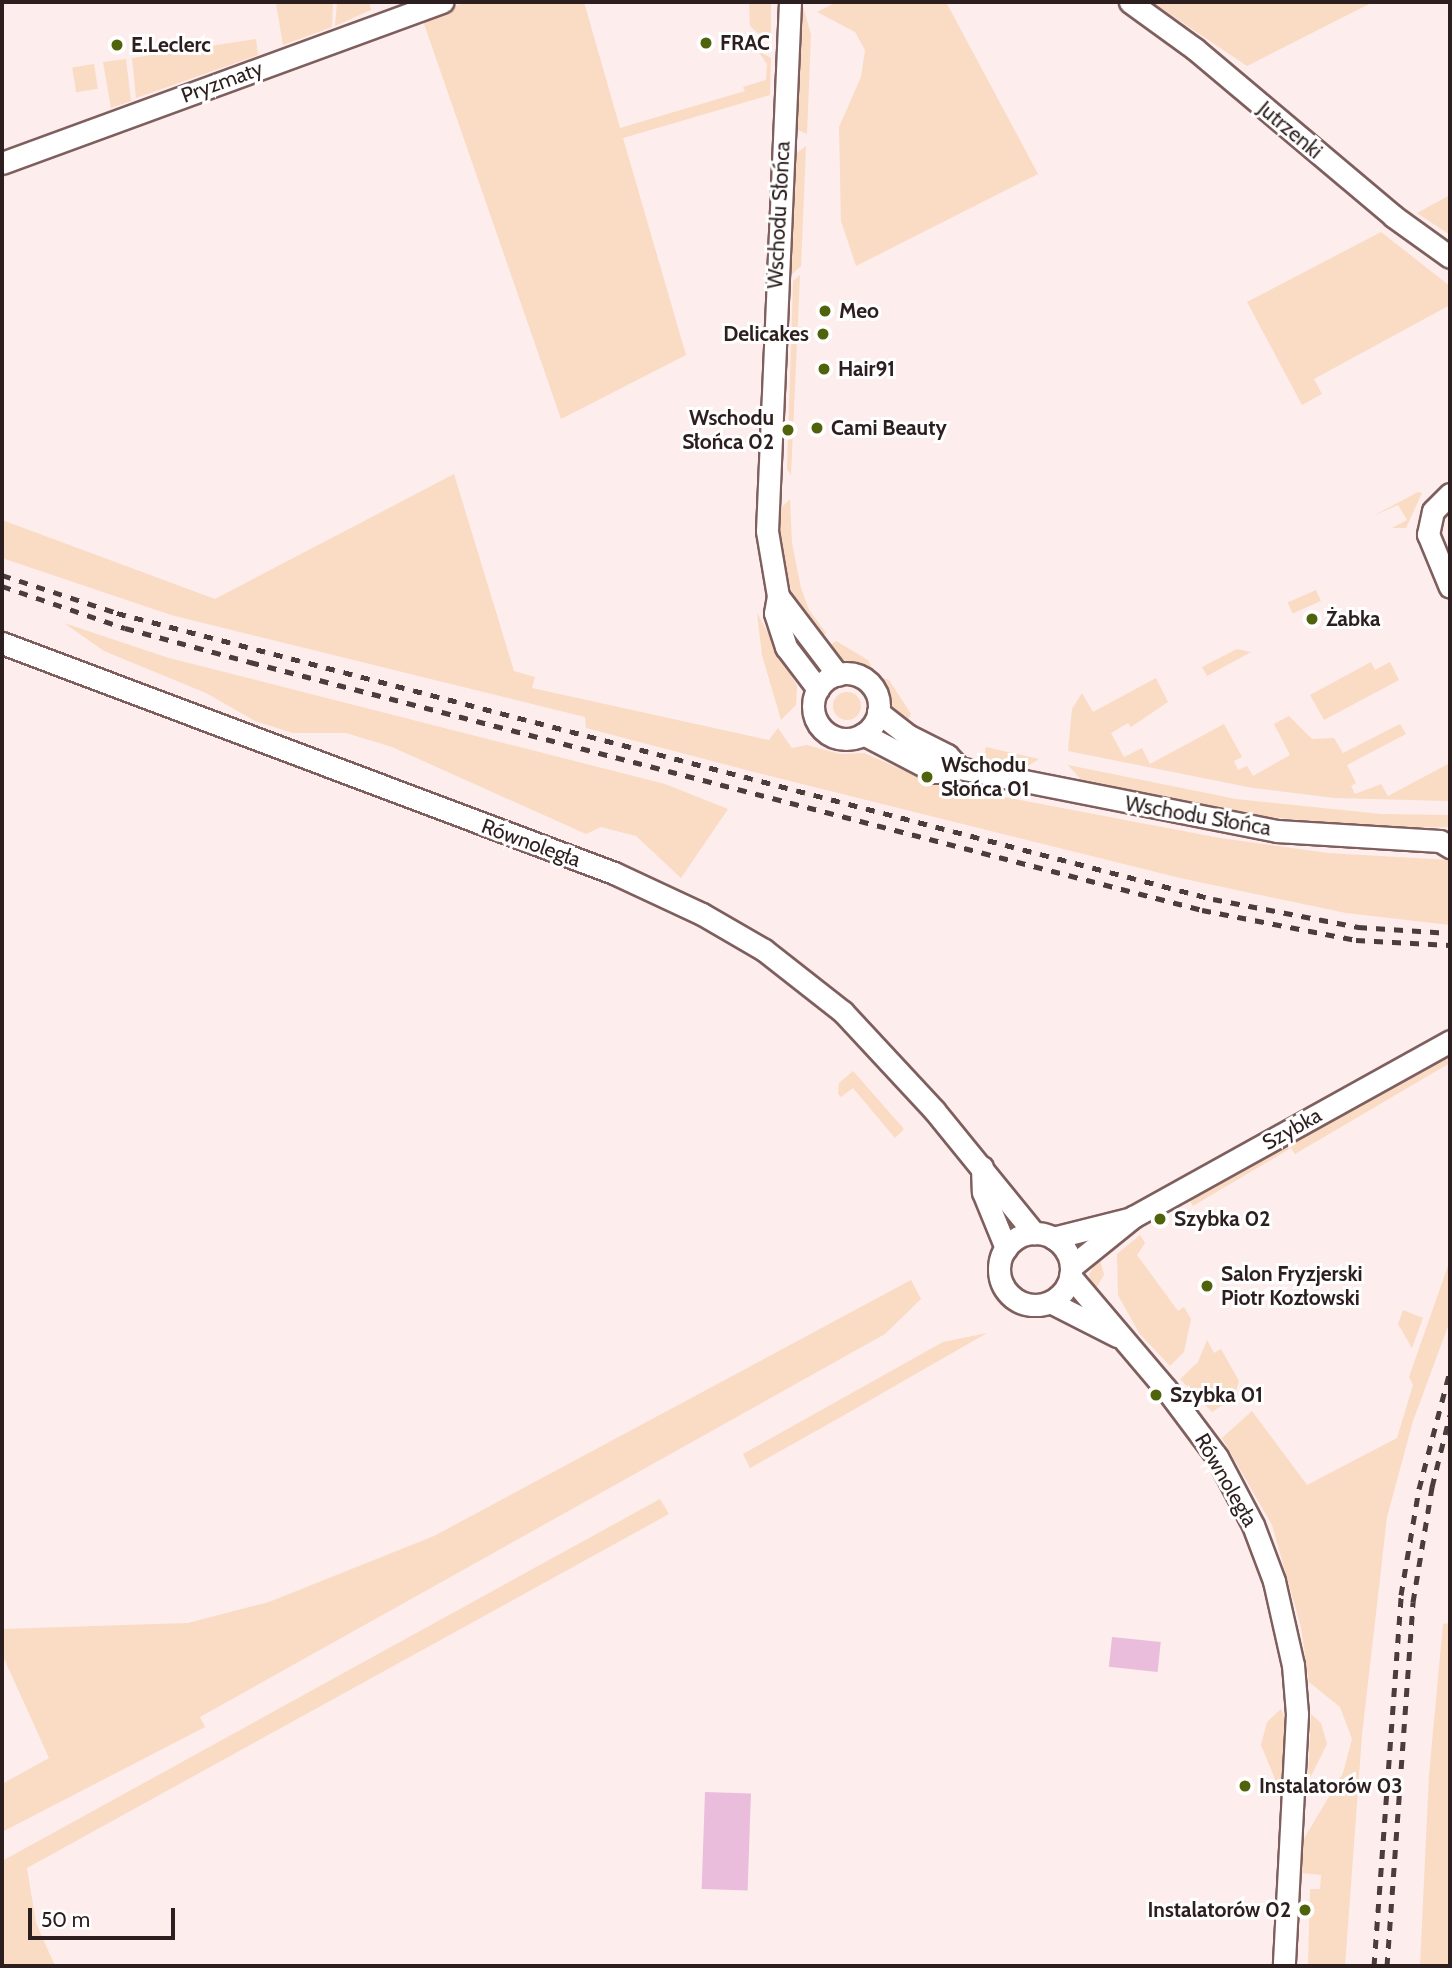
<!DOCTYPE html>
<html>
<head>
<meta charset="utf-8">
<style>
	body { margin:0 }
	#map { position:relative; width:1452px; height:1968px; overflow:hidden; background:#fdeded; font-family:Cabin,sans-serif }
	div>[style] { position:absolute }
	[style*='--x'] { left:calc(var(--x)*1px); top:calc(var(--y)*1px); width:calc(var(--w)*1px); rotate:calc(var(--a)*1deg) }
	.green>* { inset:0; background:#fadbc3; transform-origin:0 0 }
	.round { border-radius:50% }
	.water>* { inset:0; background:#ebbddc; transform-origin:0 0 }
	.roads { filter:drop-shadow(2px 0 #7f5f5e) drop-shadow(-2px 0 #7f5f5e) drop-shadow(0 2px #7f5f5e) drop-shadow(0 -2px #7f5f5e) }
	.street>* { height:21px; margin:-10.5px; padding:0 10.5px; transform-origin:10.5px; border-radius:10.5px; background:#fff }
	.street>.ring { margin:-10.5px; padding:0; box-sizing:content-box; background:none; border:21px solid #fff; border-radius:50% }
	.rail>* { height:5px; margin-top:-2.5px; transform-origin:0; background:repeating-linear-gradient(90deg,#4b3d3d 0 9px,transparent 0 18px) }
	.dots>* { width:19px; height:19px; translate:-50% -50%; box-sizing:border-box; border:4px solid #fff; border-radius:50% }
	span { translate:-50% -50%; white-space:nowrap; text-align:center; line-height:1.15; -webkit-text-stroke:6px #fff; paint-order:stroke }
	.poi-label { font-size:21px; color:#2d1f1f; font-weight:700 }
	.left { translate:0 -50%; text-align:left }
	.right { translate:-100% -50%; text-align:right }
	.street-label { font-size:21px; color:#2d1f1f }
	.frame { position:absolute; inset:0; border:4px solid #2d1f1f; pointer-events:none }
	.scale { position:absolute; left:28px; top:1908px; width:147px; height:32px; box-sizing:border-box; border:4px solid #2d1f1f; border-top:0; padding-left:9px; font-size:21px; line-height:24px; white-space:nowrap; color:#2d1f1f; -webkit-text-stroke:5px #fff; paint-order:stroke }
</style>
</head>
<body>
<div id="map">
	<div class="green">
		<div style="clip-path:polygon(333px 2px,332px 27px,283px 45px,276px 3px)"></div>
		<div style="clip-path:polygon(337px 2px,369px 2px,371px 10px,335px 26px)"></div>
		<div style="clip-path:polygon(467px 2px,584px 2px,620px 128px,745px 91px,743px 87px,766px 80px,767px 64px,758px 51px,771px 58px,770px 95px,623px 138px,686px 355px,561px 419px,422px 18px)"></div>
		<div style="clip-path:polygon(749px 2px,771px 2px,771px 33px,761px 36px,750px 26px)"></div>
		<div style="clip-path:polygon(802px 2px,811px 35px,807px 134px,798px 130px,795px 120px)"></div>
		<div style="clip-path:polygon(837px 2px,946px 2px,1038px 174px,856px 266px,841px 221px,839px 127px,861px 77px,865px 50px,855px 32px,817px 12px)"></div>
		<div style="clip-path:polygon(1152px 2px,1373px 2px,1247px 66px)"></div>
		<div style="clip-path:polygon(256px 39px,258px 55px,136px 98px,132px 58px)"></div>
		<div style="clip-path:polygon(126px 59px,131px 101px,111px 108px,103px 62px)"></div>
		<div style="left:94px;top:64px;width:25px;height:22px;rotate:81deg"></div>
		<div style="clip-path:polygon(806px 146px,801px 266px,788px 278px,793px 156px)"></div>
		<div style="clip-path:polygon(1450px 195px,1450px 235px,1417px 213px)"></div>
		<div style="clip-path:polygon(1381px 232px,1450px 286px,1450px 305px,1314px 379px,1322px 394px,1302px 405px,1247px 302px)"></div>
		<div style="clip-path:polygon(800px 275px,791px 475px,787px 469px,793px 281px)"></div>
		<div style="clip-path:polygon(454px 474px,514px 671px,535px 677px,532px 688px,769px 740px,778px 728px,792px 748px,807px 745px,840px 754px,864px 753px,935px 784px,1220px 838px,1328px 853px,1450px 860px,1450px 925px,1346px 913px,1180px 878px,758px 773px,586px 728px,585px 717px,171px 615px,2px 558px,2px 520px,215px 599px)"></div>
		<div style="clip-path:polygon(1418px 492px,1422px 493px,1406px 528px,1392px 528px,1407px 520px,1398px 505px,1373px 516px)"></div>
		<div style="clip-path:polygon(790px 499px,792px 543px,801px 588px,809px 610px,826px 633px,817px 640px,792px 593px,780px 548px,777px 512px)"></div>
		<div style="left:1316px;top:590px;width:12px;height:31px;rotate:66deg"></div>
		<div style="clip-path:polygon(757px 613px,797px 686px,796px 705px,781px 720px,762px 655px)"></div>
		<div style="clip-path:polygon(64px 623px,169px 658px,665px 784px,728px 809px,681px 878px,636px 836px,601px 827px,586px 834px,392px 747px,346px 733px,293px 733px,255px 721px,206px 693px,104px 651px)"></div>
		<div style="clip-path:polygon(836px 641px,868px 660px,873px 670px,846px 663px,824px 649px)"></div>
		<div style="clip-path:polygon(1237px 649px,1251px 652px,1207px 676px,1202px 667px)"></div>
		<div style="clip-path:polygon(1371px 662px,1375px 670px,1390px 662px,1399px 680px,1324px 720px,1310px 695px)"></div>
		<div style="clip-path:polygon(882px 678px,889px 680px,911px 714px,905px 725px,890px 705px)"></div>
		<div style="clip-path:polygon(1156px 678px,1168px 702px,1131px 727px,1128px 723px,1111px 733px,1124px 757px,1142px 748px,1150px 764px,1224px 724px,1242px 757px,1234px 761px,1238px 770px,1247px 766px,1253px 776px,1290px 755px,1274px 724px,1289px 716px,1312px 739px,1334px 738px,1343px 753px,1400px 724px,1406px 734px,1347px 765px,1356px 783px,1351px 786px,1355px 794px,1381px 784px,1388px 796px,1450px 763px,1450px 801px,1334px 798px,1253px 788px,1068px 751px,1072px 709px,1082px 693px,1093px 712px)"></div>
		<div class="round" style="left:833px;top:692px;width:28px;height:28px"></div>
		<div style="clip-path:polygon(986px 747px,1039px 759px,1028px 766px,1002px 765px,983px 760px)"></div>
		<div style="clip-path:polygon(1068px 765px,1236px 799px,1381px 814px,1450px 815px,1450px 827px,1385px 828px,1237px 814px,1084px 783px)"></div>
		<div style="clip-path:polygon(1450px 1054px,1450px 1063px,1295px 1154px,1291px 1148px,1193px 1206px,1189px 1199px)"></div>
		<div style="clip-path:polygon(853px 1071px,904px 1129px,895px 1138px,853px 1088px,841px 1097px,838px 1094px,839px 1083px)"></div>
		<div style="clip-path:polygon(1140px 1235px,1145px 1243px,1137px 1255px,1178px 1311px,1184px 1307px,1191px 1319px,1184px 1352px,1170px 1366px,1139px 1333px,1118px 1295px,1117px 1254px)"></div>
		<div style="clip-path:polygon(1099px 1256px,1104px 1275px,1093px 1293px,1089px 1275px)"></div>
		<div style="clip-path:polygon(1450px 1260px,1450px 1321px,1413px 1421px,1387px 1517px,1362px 1735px,1345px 1966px,1308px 1966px,1310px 1889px,1320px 1889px,1321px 1875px,1301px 1873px,1302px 1842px,1343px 1773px,1352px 1739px,1340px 1707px,1309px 1682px,1301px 1627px,1272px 1525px,1222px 1438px,1252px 1411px,1307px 1485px,1397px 1438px,1413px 1385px,1409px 1377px)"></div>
		<div style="clip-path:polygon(911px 1280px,921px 1299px,885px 1334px,200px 1717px,205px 1727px,2px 1832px,2px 1784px,49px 1758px,2px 1654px,2px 1629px,188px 1623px,269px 1602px,434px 1536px)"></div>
		<div style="clip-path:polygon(1403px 1310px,1423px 1318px,1412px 1348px,1398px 1324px)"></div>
		<div style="clip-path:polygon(987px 1333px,839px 1418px,750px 1468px,743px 1454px,943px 1342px)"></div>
		<div style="clip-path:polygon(1207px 1340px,1214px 1353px,1221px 1349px,1239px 1381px,1234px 1398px,1212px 1412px,1180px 1379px,1198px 1362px)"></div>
		<div style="clip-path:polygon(660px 1499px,669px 1514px,27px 1868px,36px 1923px,55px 1966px,2px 1966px,2px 1861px)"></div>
		<div style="clip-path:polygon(1450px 1623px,1450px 1966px,1420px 1966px,1429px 1775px,1443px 1624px)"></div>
		<div style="clip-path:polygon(1281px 1709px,1287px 1725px,1282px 1796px,1261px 1745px,1267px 1722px)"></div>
		<div style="clip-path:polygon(1311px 1714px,1321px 1723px,1327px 1744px,1308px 1782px)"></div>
	</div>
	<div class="water">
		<div style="left:1112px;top:1637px;width:49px;height:30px;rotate:6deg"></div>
		<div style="left:705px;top:1792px;width:46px;height:97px;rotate:2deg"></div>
	</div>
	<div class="roads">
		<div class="street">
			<div style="--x:790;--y:2;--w:529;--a:92.49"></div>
			<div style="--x:767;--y:531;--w:66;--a:80.4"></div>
			<div style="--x:778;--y:596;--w:99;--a:52.8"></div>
			<div style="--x:1130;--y:2;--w:80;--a:35.9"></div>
			<div style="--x:1195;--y:49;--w:259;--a:40.1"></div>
			<div style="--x:1393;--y:216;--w:70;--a:35.7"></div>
			<div style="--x:2;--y:163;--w:469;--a:-20.1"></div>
			<div style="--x:1450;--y:494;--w:24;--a:135"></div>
			<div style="--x:1433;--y:511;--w:24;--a:102"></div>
			<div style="--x:1428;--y:534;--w:57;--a:67.5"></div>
			<div style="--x:778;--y:596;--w:17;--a:100"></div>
			<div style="--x:775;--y:613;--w:36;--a:72"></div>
			<div style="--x:786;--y:647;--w:53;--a:52.7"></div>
			<div style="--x:2;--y:643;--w:654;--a:20.6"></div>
			<div style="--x:614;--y:873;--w:97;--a:25"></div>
			<div style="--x:702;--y:914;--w:72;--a:30.1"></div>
			<div style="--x:764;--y:950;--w:100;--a:38.1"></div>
			<div style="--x:843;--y:1012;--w:134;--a:47.1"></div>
			<div style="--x:934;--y:1110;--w:159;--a:50.9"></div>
			<div class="ring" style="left:813px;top:673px;width:45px;height:45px"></div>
			<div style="--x:878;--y:712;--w:37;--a:38"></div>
			<div style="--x:907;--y:735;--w:45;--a:26.6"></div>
			<div style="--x:947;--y:755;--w:18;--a:47"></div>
			<div style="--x:863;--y:734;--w:82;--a:27.5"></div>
			<div style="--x:936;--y:772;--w:23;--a:-10"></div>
			<div style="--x:959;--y:768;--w:324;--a:11.2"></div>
			<div style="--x:1277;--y:831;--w:163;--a:3.5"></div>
			<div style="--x:1440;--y:841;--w:12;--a:31"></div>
			<div style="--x:982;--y:1167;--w:25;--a:88"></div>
			<div style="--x:983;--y:1192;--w:61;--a:67.7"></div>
			<div class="ring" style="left:999px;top:1233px;width:51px;height:51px"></div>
			<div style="--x:1053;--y:1238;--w:77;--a:-14.2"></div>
			<div style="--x:1071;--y:1267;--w:80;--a:-38.9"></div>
			<div style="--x:1133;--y:1217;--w:363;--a:-29"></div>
			<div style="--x:1070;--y:1276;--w:148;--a:49.7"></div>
			<div style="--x:1166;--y:1389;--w:85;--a:53.1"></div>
			<div style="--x:1217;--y:1457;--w:77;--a:62.1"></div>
			<div style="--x:1253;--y:1525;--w:60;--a:69.4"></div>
			<div style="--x:1274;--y:1581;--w:86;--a:77.3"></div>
			<div style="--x:1293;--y:1665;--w:49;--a:85.3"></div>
			<div style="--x:1297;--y:1714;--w:252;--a:93"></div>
			<div style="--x:1050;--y:1302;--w:75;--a:26.9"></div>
		</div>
	</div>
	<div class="rail">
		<div style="--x:2;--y:575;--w:121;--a:18.3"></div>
		<div style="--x:117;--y:613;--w:1133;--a:14.63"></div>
		<div style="--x:1213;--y:899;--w:148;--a:10.9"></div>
		<div style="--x:1358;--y:927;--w:92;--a:3.7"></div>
		<div style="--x:2;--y:586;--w:130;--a:18.9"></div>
		<div style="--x:125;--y:628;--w:130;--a:15.2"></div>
		<div style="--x:250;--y:662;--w:984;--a:14.6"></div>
		<div style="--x:1202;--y:910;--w:157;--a:11"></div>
		<div style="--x:1356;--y:940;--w:94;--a:3"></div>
		<div style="--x:1374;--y:1966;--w:372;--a:-85.8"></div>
		<div style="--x:1401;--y:1595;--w:108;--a:-80.4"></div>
		<div style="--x:1419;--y:1489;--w:122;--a:-75.3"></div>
		<div style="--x:1387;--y:1966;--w:365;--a:-85.9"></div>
		<div style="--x:1413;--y:1602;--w:117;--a:-80.6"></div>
		<div style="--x:1432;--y:1487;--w:74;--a:-76"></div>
	</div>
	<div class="dots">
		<div style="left:706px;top:43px;background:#50630c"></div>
		<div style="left:117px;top:45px;background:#50630c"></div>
		<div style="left:825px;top:311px;background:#50630c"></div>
		<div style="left:823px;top:334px;background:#50630c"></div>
		<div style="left:824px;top:369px;background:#50630c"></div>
		<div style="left:817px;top:428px;background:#50630c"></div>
		<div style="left:788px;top:430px;background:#50630c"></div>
		<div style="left:1312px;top:619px;background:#50630c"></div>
		<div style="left:927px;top:777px;background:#50630c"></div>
		<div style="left:1160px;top:1219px;background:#50630c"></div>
		<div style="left:1207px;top:1286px;background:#50630c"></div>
		<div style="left:1156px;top:1395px;background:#50630c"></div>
		<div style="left:1245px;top:1786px;background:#50630c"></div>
		<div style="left:1305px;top:1910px;background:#50630c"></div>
	</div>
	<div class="poi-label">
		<span class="left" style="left:720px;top:43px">FRAC</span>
		<span class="left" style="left:131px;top:45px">E.Leclerc</span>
		<span class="left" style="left:839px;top:311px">Meo</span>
		<span class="right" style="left:809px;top:334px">Delicakes</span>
		<span class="left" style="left:838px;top:369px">Hair91</span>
		<span class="right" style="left:774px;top:430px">Wschodu<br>Słońca 02</span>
		<span class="left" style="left:831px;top:428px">Cami Beauty</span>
		<span class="left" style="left:1326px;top:619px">Żabka</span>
		<span class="left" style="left:941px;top:777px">Wschodu<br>Słońca 01</span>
		<span class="left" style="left:1174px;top:1219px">Szybka 02</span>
		<span class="left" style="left:1221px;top:1286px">Salon Fryzjerski<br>Piotr Kozłowski</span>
		<span class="left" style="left:1170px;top:1395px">Szybka 01</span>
		<span class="left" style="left:1259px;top:1786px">Instalatorów 03</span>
		<span class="right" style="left:1291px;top:1910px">Instalatorów 02</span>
	</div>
	<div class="street-label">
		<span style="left:222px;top:82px;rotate:-20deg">Pryzmaty</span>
		<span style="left:1290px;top:130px;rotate:40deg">Jutrzenki</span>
		<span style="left:779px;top:215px;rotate:-87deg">Wschodu Słońca</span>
		<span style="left:1198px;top:816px;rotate:10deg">Wschodu Słońca</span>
		<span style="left:531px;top:843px;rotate:20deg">Równoległa</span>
		<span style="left:1292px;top:1129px;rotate:-29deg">Szybka</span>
		<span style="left:1226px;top:1480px;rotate:60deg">Równoległa</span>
	</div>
	<div class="frame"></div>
	<div class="scale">50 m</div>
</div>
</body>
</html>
